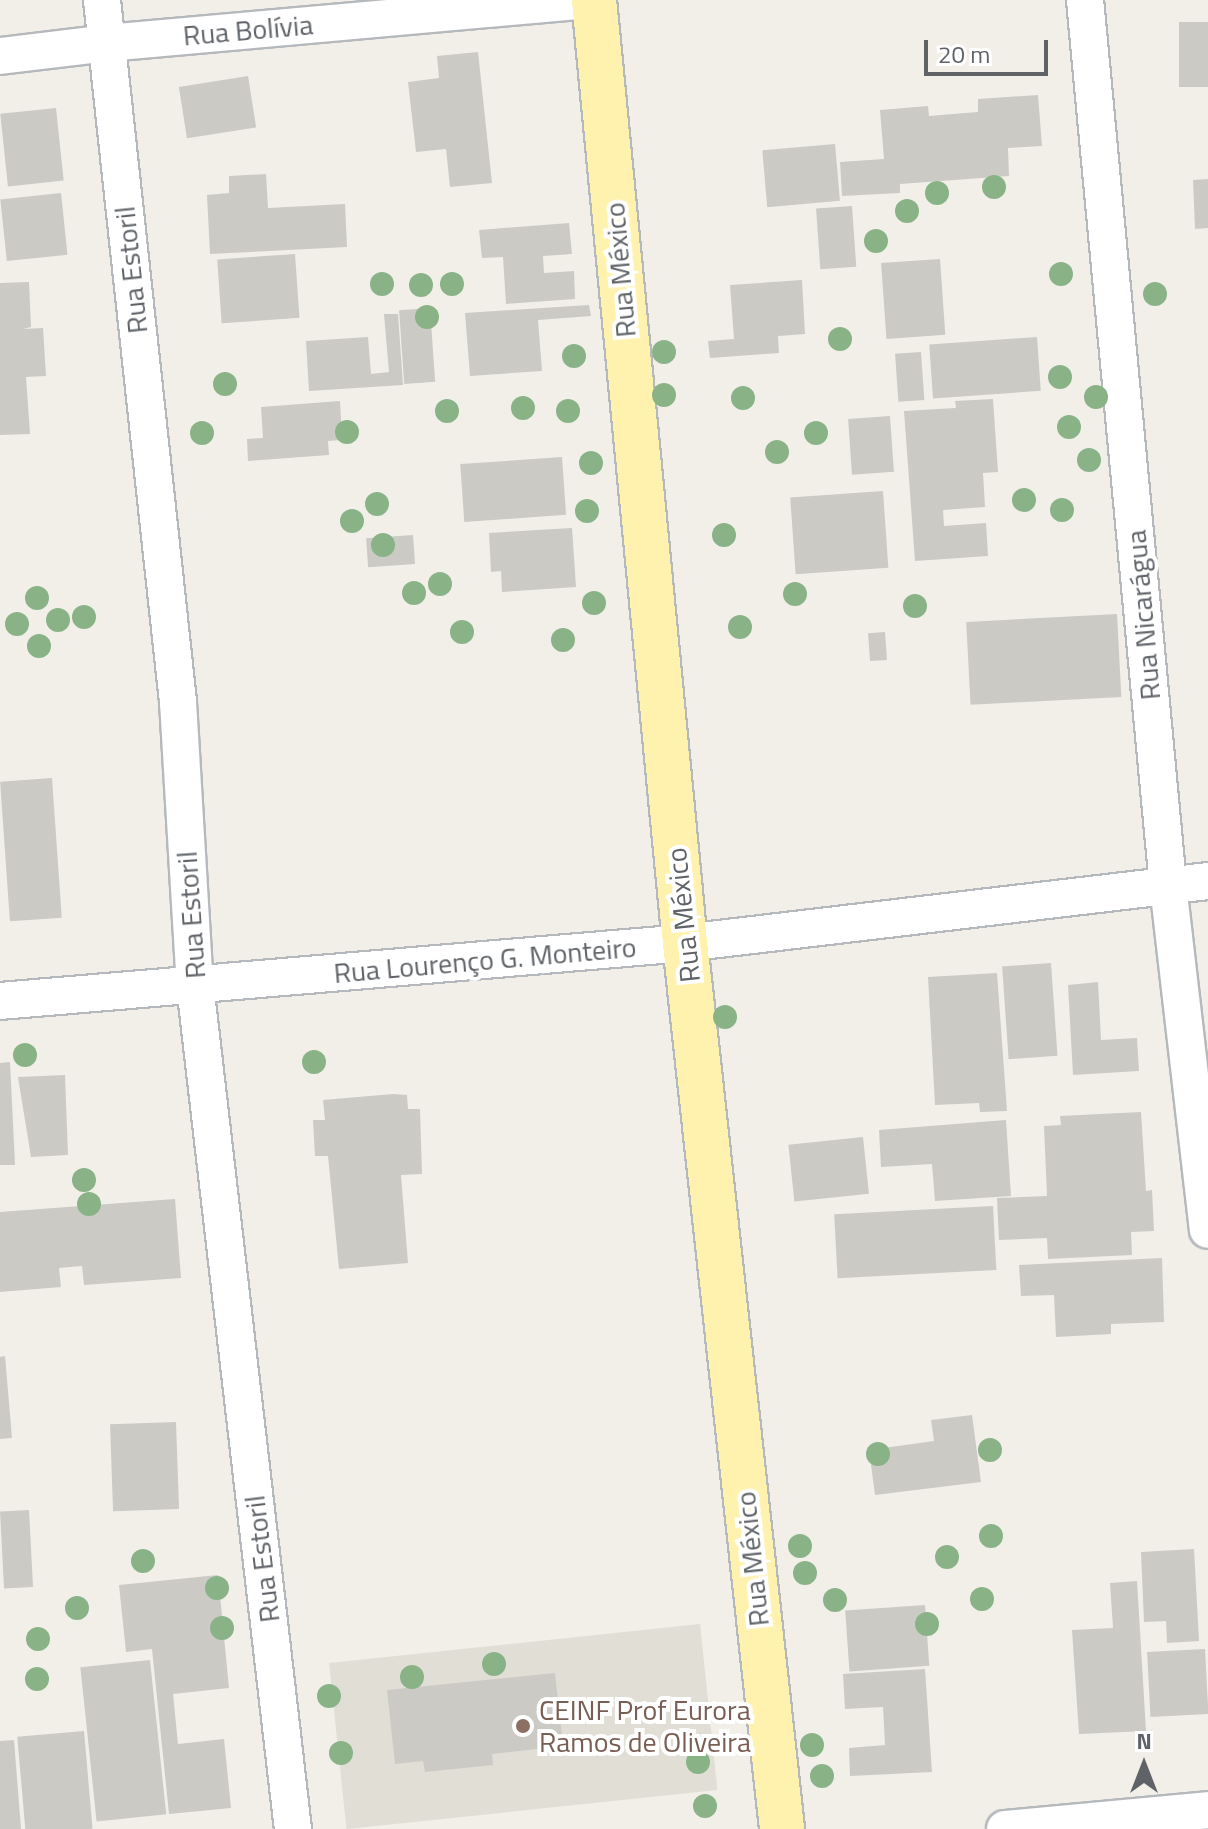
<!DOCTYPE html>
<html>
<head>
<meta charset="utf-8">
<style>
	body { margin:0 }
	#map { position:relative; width:1208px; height:1829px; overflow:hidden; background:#f1efe8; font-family:"Titillium Web",sans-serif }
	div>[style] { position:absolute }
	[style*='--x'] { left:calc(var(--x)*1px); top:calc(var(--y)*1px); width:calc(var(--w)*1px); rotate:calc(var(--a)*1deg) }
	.education>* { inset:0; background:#e1ded6; transform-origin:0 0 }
	.building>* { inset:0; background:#cccac5; transform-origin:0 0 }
	.roads { filter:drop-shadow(2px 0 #b5b8bc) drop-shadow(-2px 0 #b5b8bc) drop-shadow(0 2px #b5b8bc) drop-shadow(0 -2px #b5b8bc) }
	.minor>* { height:36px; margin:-18px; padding:0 18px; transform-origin:18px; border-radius:18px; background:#fff }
	.primary>* { height:44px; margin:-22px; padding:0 22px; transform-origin:22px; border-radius:22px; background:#fff2af }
	.trees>* { width:24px; height:24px; margin:-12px; border-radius:50%; background:#89b387 }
	.dots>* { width:22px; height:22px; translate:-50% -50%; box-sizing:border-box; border:4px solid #fff; border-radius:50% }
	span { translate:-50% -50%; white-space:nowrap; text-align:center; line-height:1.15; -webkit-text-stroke:8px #fff; paint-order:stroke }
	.street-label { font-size:28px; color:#5f6368 }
	.education-label { font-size:28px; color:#785e54 }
	.left { translate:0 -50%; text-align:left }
	.north { position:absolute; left:1104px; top:1725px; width:80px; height:80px; -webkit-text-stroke:6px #fff; paint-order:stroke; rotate:0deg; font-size:22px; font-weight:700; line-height:32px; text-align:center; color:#5f6368 }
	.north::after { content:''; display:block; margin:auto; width:28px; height:36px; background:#5f6368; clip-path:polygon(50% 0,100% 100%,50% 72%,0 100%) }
	.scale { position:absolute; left:924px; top:40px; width:124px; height:36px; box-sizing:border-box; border:4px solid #5f6368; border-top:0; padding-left:10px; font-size:24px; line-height:28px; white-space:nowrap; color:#5f6368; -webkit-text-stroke:6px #fff; paint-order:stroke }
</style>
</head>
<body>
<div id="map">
	<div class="education">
		<div style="left:700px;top:1624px;width:167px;height:373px;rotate:84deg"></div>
	</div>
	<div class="building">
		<div style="left:1208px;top:22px;width:65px;height:29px;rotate:90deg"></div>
		<div style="clip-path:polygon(478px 52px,492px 183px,450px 187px,446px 149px,416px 152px,408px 82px,439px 78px,437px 56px)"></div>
		<div style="left:248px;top:76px;width:52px;height:70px;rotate:81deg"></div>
		<div style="clip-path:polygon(1038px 95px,1042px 146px,1008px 148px,1009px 176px,900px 184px,900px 193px,842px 196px,840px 162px,884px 159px,880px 110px,928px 106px,929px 116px,978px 112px,978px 99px)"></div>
		<div style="left:56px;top:108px;width:73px;height:56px;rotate:84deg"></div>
		<div style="left:835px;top:144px;width:57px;height:73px;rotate:85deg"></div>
		<div style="clip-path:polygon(266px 174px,268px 208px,345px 204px,347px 247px,210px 254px,207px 195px,229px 193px,229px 176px)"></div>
		<div style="clip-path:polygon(1208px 179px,1208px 228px,1195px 229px,1193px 180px)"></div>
		<div style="left:61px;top:193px;width:62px;height:61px;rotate:84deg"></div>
		<div style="left:852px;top:206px;width:61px;height:36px;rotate:86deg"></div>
		<div style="clip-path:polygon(569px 223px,572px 254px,543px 256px,544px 273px,574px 271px,575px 299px,506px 304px,503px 257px,482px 258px,479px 230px)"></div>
		<div style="left:295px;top:254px;width:64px;height:78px;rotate:86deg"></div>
		<div style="left:940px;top:259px;width:76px;height:59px;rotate:86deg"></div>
		<div style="clip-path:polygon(802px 280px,805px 334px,778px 336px,779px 353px,710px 358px,708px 341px,734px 339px,730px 285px)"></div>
		<div style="clip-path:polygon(29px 282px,31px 327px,23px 329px,43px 328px,46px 376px,26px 377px,30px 434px,0 435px,0 283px)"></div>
		<div style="clip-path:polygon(589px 305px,591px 316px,538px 320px,542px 371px,470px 376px,465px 313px)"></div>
		<div style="left:430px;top:308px;width:74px;height:31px;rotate:86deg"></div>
		<div style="clip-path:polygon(384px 314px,398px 314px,403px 385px,309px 391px,306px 341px,368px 337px,371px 374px,389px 372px)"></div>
		<div style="left:1037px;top:337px;width:54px;height:108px;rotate:86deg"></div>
		<div style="left:921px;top:352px;width:48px;height:26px;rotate:86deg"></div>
		<div style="clip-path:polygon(993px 399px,998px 472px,983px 473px,985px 507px,943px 510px,944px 526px,986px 523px,988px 556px,915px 561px,904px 411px,956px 408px,955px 401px)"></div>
		<div style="clip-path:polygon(340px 401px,342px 440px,328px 441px,329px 455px,248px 461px,247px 439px,263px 438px,261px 407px)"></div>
		<div style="left:890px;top:416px;width:56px;height:42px;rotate:86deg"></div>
		<div style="left:562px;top:457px;width:58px;height:102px;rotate:86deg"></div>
		<div style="left:883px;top:491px;width:77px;height:93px;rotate:86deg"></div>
		<div style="clip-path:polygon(572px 528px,576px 587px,502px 592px,501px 571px,491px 572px,489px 533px)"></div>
		<div style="left:413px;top:535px;width:29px;height:47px;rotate:86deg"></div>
		<div style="left:1117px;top:614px;width:83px;height:151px;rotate:87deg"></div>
		<div style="left:885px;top:632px;width:28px;height:17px;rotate:86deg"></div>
		<div style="left:52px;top:778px;width:140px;height:52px;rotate:86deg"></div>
		<div style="left:1051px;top:963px;width:93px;height:49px;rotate:86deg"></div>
		<div style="clip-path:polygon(997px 973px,1007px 1111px,980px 1112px,979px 1103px,935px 1105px,928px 977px)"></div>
		<div style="clip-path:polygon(1098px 982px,1101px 1040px,1137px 1038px,1139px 1071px,1073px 1075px,1068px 985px)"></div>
		<div style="clip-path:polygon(10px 1062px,15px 1165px,0 1165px,0 1063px)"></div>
		<div style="clip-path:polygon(65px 1075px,68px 1155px,31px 1157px,18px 1077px)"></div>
		<div style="clip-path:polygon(393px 1094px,407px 1095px,408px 1109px,420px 1109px,422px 1174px,401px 1175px,408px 1263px,339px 1269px,328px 1156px,315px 1156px,313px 1120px,325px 1120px,323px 1100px)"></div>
		<div style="clip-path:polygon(1141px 1112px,1146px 1191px,1152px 1190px,1154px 1231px,1131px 1232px,1132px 1255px,1048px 1259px,1047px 1238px,999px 1240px,997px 1198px,1047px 1196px,1044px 1126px,1061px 1125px,1060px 1116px)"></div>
		<div style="clip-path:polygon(1006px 1120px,1011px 1196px,935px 1201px,932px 1164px,881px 1167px,879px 1130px)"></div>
		<div style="left:863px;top:1137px;width:57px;height:75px;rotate:84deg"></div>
		<div style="clip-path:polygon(175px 1199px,181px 1278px,84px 1285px,82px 1266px,59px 1268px,61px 1287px,0 1292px,0 1212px)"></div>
		<div style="left:993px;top:1206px;width:64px;height:159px;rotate:87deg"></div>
		<div style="clip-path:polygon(1162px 1258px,1164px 1322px,1111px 1324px,1111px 1334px,1056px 1337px,1054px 1295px,1021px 1296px,1019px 1265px)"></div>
		<div style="clip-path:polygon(5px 1356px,12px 1438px,0 1439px,0 1357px)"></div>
		<div style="clip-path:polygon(972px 1415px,981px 1482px,875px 1495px,869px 1450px,934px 1441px,931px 1420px)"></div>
		<div style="left:176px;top:1422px;width:87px;height:66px;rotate:88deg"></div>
		<div style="left:29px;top:1510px;width:77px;height:29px;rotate:87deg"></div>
		<div style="clip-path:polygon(1194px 1549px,1199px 1641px,1167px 1643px,1166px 1621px,1144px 1622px,1141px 1552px)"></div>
		<div style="clip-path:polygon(218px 1575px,229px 1688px,173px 1694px,178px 1744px,224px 1739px,231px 1808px,169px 1814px,152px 1649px,126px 1652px,119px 1585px)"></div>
		<div style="clip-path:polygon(1137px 1581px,1146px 1731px,1079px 1734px,1072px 1630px,1113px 1628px,1110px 1583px)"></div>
		<div style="left:925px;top:1605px;width:61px;height:80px;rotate:86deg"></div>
		<div style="left:1205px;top:1649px;width:65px;height:58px;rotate:87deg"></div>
		<div style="left:150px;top:1660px;width:155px;height:70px;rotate:84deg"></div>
		<div style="clip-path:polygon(925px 1669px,932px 1772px,850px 1776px,849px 1748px,885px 1745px,883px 1707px,845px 1709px,843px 1674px)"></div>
		<div style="clip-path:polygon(555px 1673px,563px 1746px,492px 1754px,493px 1765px,425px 1772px,423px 1761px,395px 1764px,387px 1690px)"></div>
		<div style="left:84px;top:1731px;width:98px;height:67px;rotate:85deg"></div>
		<div style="clip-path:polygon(14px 1740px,21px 1829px,0 1829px,0 1741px)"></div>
	</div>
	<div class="roads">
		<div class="minor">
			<div style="--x:102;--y:0;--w:706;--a:83.82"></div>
			<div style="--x:178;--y:702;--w:284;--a:86.6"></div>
			<div style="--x:195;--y:985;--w:850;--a:83.38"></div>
			<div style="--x:1085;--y:0;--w:889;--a:84.64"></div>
			<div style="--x:1168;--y:885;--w:347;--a:83.4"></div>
			<div style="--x:0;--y:56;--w:108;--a:-6.9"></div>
			<div style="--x:107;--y:43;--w:487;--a:-5.1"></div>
			<div style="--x:0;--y:1001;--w:687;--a:-4.84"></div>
			<div style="--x:685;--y:943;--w:527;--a:-6.76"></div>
			<div style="--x:1005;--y:1829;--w:204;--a:-5.3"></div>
		</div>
		<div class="primary">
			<div style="--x:594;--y:0;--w:947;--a:84.49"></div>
			<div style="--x:685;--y:943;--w:891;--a:83.75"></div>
		</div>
	</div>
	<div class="trees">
		<div style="left:994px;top:187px"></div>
		<div style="left:937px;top:193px"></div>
		<div style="left:907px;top:211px"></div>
		<div style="left:876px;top:241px"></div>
		<div style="left:1061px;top:274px"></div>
		<div style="left:382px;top:284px"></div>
		<div style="left:452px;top:284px"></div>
		<div style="left:421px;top:285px"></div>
		<div style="left:1155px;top:294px"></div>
		<div style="left:427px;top:317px"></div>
		<div style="left:840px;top:339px"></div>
		<div style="left:664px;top:352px"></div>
		<div style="left:574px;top:356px"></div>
		<div style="left:1060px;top:377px"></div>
		<div style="left:225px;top:384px"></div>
		<div style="left:664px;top:395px"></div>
		<div style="left:1096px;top:397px"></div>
		<div style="left:743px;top:398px"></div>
		<div style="left:523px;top:408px"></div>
		<div style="left:447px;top:411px"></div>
		<div style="left:568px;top:411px"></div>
		<div style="left:1069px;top:427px"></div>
		<div style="left:347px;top:432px"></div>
		<div style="left:202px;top:433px"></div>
		<div style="left:816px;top:433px"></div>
		<div style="left:777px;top:452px"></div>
		<div style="left:1089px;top:460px"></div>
		<div style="left:591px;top:463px"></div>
		<div style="left:1024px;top:500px"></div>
		<div style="left:377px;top:504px"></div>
		<div style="left:1062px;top:510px"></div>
		<div style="left:587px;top:511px"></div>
		<div style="left:352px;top:521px"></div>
		<div style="left:724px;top:535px"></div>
		<div style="left:383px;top:545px"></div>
		<div style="left:440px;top:584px"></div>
		<div style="left:414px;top:593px"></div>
		<div style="left:795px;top:594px"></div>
		<div style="left:37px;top:598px"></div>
		<div style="left:594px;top:603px"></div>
		<div style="left:915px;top:606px"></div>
		<div style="left:84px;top:617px"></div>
		<div style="left:58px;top:620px"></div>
		<div style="left:17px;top:624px"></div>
		<div style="left:740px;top:627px"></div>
		<div style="left:462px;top:632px"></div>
		<div style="left:563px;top:640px"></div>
		<div style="left:39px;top:646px"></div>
		<div style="left:725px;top:1017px"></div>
		<div style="left:25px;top:1055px"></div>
		<div style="left:314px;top:1062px"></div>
		<div style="left:84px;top:1180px"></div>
		<div style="left:89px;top:1204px"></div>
		<div style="left:990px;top:1450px"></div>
		<div style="left:878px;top:1454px"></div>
		<div style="left:991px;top:1536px"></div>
		<div style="left:800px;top:1546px"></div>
		<div style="left:947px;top:1557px"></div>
		<div style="left:143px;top:1561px"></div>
		<div style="left:805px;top:1573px"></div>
		<div style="left:217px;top:1588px"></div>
		<div style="left:982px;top:1599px"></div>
		<div style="left:835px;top:1600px"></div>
		<div style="left:77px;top:1608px"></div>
		<div style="left:927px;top:1624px"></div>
		<div style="left:222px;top:1628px"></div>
		<div style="left:38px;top:1639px"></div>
		<div style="left:494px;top:1664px"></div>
		<div style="left:412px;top:1677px"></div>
		<div style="left:37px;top:1679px"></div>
		<div style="left:329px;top:1696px"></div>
		<div style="left:812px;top:1745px"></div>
		<div style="left:341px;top:1753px"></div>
		<div style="left:698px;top:1762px"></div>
		<div style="left:822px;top:1776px"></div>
		<div style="left:705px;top:1806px"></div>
	</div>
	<div class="dots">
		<div style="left:523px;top:1726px;background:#8d6e63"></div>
	</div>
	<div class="street-label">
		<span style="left:248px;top:30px;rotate:-5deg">Rua Bolívia</span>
		<span style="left:131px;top:270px;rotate:-96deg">Rua Estoril</span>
		<span style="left:620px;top:270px;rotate:-95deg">Rua México</span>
		<span style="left:1143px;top:615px;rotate:-95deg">Rua Nicarágua</span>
		<span style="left:191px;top:915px;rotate:-94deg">Rua Estoril</span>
		<span style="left:683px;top:915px;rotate:-96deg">Rua México</span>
		<span style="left:485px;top:960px;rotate:-5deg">Rua Lourenço G. Monteiro</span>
		<span style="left:262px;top:1559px;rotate:-97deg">Rua Estoril</span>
		<span style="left:752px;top:1559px;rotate:-96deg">Rua México</span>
	</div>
	<div class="education-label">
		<span class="left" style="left:539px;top:1726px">CEINF Prof Eurora<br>Ramos de Oliveira</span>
	</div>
	<div class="north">N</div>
	<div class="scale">20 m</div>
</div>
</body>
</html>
